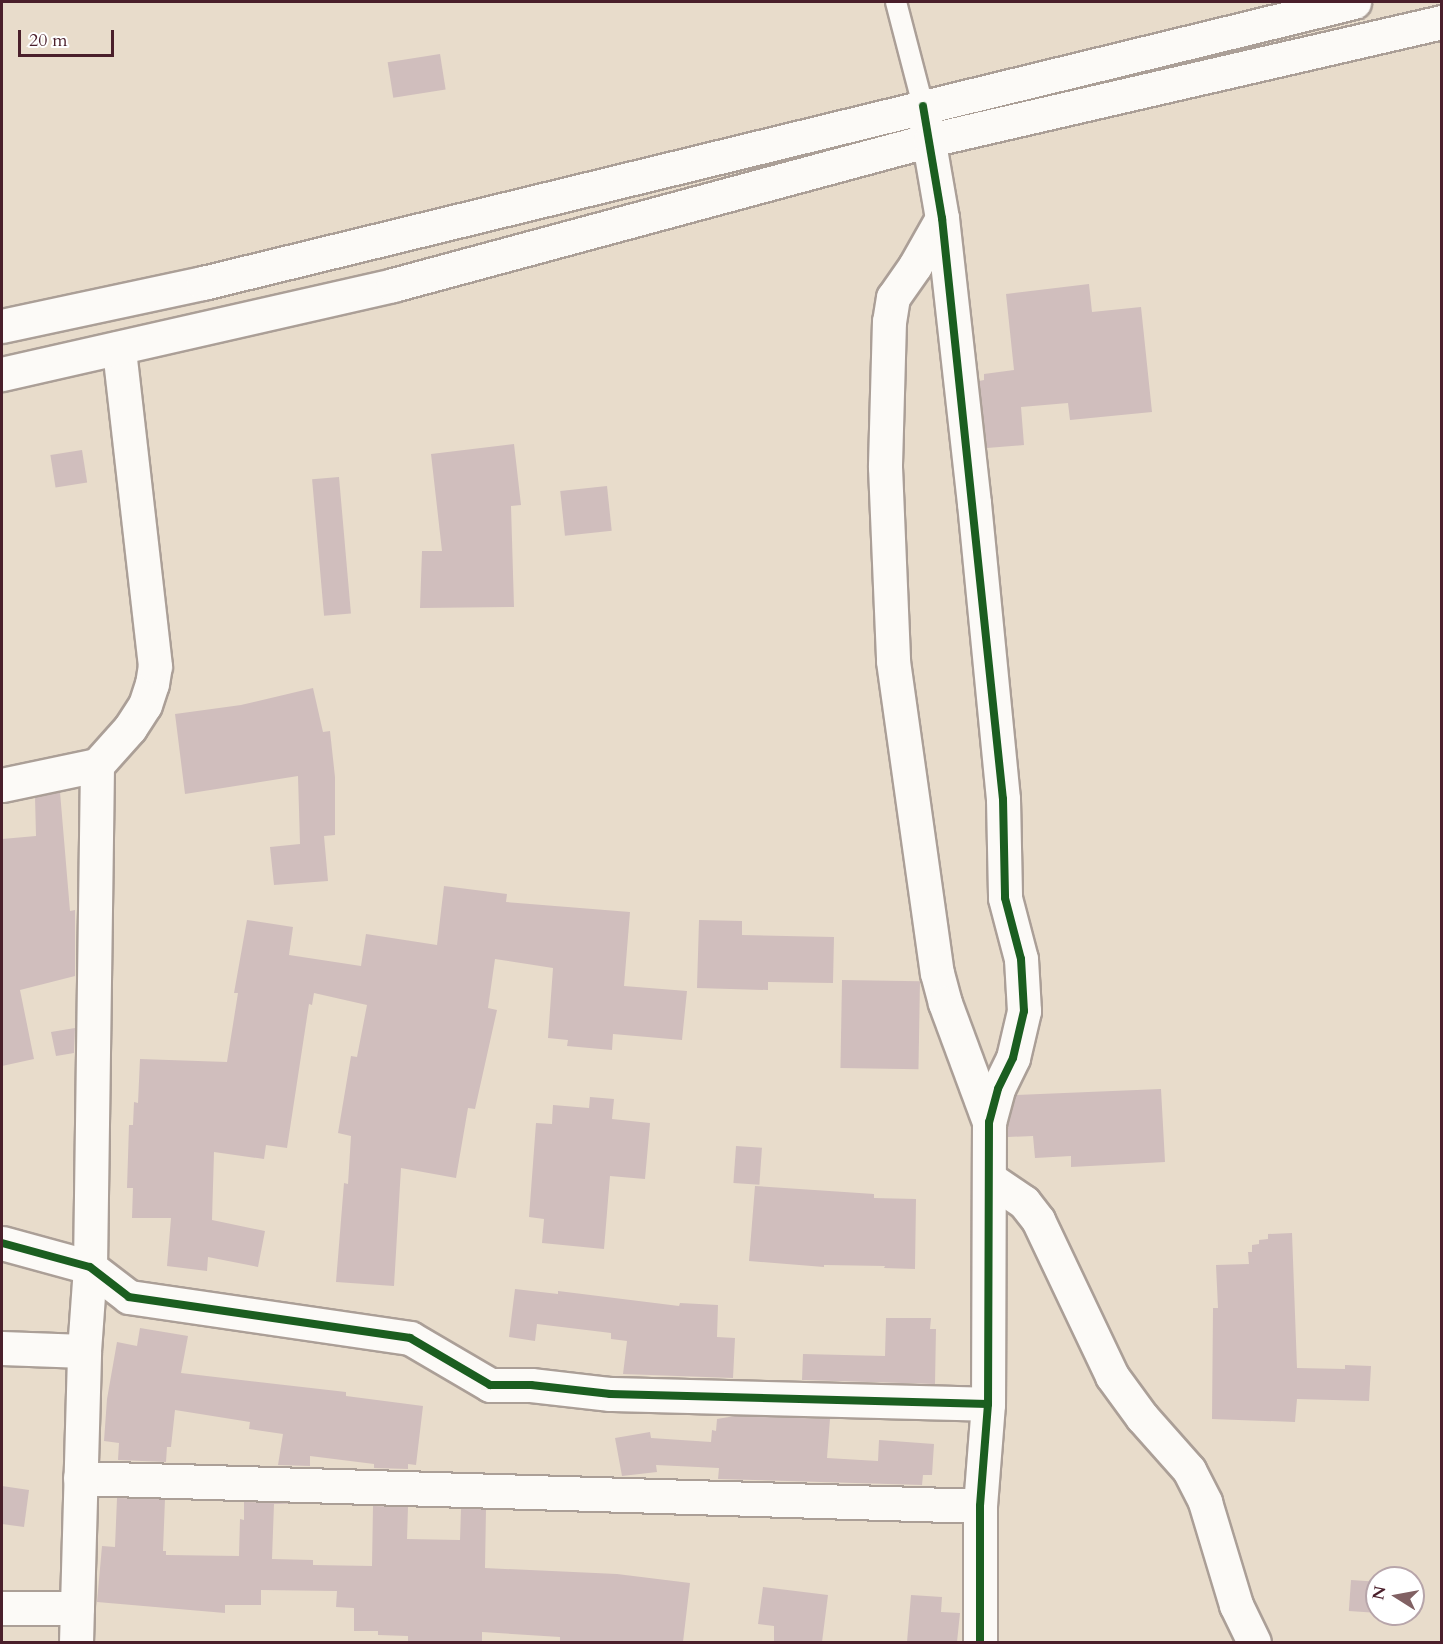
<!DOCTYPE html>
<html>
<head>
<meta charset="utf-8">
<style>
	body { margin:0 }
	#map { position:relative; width:1443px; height:1644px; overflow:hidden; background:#e8dccb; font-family:Cardo,serif }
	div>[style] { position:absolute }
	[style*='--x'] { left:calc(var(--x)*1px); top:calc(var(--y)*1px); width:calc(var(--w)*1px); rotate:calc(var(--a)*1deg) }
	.building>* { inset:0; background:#d0bebd; transform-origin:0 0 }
	.roads { filter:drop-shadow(2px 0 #ab9f97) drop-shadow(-2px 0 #ab9f97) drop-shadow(0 2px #ab9f97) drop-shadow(0 -2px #ab9f97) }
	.service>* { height:20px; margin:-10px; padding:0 10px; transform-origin:10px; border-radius:10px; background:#fcfaf7 }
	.minor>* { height:33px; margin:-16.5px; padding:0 16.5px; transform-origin:16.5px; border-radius:16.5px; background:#fcfaf7 }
	.trunk>* { height:33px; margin:-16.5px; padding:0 16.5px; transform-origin:16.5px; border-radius:16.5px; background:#fcfaf7 }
	.cycleway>* { height:8px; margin:-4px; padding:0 4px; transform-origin:4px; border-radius:4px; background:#1b5e20 }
	span { translate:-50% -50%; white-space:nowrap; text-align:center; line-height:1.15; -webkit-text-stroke:6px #fff; paint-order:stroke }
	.frame { position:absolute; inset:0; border:3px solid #4a1f2b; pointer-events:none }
	.north { position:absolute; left:1365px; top:1566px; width:60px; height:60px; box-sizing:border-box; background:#fff; border:2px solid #b7a5aa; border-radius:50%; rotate:281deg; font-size:16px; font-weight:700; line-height:24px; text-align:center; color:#4a1f2b }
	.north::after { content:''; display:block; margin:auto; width:21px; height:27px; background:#816163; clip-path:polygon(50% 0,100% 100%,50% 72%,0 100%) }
	.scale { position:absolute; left:18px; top:30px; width:96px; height:27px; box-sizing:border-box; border:3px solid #4a1f2b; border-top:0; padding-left:8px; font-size:18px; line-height:21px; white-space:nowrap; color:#4a1f2b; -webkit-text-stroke:4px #fff; paint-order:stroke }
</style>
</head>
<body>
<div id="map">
	<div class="building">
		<div style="left:440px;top:54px;width:36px;height:53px;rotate:81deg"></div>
		<div style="clip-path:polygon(1089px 284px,1092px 312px,1141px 307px,1152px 412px,1070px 420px,1068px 403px,1021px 407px,1024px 445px,987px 448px,979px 381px,984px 380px,984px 374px,1014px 370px,1006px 294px)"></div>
		<div style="clip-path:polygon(514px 444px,521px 505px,511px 506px,514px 607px,420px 608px,422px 551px,442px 551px,431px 454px)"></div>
		<div style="left:82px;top:450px;width:33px;height:32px;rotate:81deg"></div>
		<div style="left:339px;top:477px;width:137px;height:27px;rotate:85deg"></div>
		<div style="left:607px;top:486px;width:45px;height:47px;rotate:84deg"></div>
		<div style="clip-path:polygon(313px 688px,323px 732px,330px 731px,335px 777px,335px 835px,324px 836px,328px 881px,274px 885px,270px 847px,300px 844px,298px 776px,185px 794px,175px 714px,241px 705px)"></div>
		<div style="clip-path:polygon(60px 792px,70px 911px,75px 910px,75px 976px,20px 990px,34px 1059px,2px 1066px,2px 839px,36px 836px,35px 797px)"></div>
		<div style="clip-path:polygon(444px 886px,507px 894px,506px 902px,630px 912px,624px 986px,687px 991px,682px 1040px,613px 1034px,612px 1050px,567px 1046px,568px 1040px,548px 1038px,553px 968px,495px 959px,488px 1008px,497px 1010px,475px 1109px,468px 1108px,456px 1178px,401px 1168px,394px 1286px,336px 1282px,344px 1183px,348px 1184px,351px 1136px,338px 1133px,351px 1056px,357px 1057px,367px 1005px,314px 993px,312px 1005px,309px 1004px,287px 1148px,266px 1145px,264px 1159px,214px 1152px,212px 1220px,265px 1231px,258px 1267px,208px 1257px,207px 1271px,167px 1266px,171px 1218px,132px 1218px,133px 1188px,127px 1188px,129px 1125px,133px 1125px,134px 1102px,138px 1103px,140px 1059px,227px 1062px,238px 993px,234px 993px,247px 920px,293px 927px,289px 955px,361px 966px,366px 934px,437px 945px)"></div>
		<div style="clip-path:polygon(699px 920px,742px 921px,742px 935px,834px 937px,833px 983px,768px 982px,768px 990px,697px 988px)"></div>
		<div style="left:842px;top:980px;width:78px;height:88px;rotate:1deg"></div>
		<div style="clip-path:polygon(75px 1028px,74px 1053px,56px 1056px,51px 1032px)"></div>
		<div style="clip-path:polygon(1161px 1089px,1165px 1162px,1071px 1167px,1071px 1156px,1035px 1158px,1033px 1136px,1008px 1137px,1008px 1125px,1016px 1095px)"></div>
		<div style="clip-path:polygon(590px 1097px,614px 1099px,612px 1119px,650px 1123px,645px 1179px,610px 1176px,604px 1249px,542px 1243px,544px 1219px,529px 1217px,536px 1123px,552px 1124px,553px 1105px,589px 1108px)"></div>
		<div style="left:736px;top:1146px;width:26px;height:37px;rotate:4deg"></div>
		<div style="clip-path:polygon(755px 1186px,874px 1194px,874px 1198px,916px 1199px,915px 1269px,884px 1268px,885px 1266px,824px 1265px,824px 1267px,749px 1261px)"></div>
		<div style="clip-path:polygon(1292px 1233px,1297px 1368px,1345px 1369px,1345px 1365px,1371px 1366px,1369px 1401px,1297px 1399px,1295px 1422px,1212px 1419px,1213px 1308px,1218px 1308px,1216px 1265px,1249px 1264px,1248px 1252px,1252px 1252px,1252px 1245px,1259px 1244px,1259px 1240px,1268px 1239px,1268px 1234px)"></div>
		<div style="clip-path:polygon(515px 1289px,558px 1294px,558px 1291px,679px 1306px,680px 1303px,718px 1305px,717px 1337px,735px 1338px,733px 1378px,623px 1374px,627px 1341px,611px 1339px,611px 1333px,537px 1324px,535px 1341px,509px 1337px)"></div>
		<div style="clip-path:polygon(886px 1318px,931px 1318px,930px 1329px,936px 1329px,935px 1384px,802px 1380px,803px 1354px,885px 1356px)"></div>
		<div style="clip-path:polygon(140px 1328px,188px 1336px,181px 1373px,346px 1392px,346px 1396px,423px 1406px,416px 1465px,408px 1464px,408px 1469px,374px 1468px,374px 1464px,310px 1456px,310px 1466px,278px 1465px,283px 1434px,249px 1429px,250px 1422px,175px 1410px,171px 1447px,167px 1447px,166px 1462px,118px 1460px,119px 1443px,104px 1441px,107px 1399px,117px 1342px,137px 1346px)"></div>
		<div style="clip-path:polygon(735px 1416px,830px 1419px,827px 1458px,878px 1461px,879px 1440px,934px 1444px,932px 1475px,923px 1475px,922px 1485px,718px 1479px,719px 1468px,656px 1465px,657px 1472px,622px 1476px,615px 1438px,650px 1432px,651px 1438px,711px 1442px,712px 1430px,716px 1431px,717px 1419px)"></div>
		<div style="clip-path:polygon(2px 1486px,29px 1490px,24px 1527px,2px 1524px)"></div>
		<div style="clip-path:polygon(117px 1498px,165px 1499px,163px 1551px,166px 1551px,166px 1555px,239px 1556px,240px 1519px,244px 1520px,244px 1502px,309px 1504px,274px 1504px,272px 1559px,313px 1560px,313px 1565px,372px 1566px,373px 1506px,408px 1507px,407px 1539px,460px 1540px,461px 1509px,486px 1509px,485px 1568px,617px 1574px,690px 1583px,683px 1642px,560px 1642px,560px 1637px,482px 1632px,482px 1642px,408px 1642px,408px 1636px,378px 1635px,378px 1631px,354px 1631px,354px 1608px,336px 1607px,337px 1591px,261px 1590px,261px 1605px,225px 1605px,225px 1613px,97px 1602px,102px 1546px,115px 1547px)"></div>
		<div style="left:1351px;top:1580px;width:26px;height:31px;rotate:4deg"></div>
		<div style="clip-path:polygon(763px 1587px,828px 1595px,822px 1642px,774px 1642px,774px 1626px,758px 1624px)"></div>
		<div style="clip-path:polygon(911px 1595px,942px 1597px,941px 1612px,960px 1613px,957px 1642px,907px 1642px)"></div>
	</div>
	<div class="roads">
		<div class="service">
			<div style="--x:896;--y:2;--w:107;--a:75.4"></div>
		</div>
		<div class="minor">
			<div style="--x:924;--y:114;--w:106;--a:80.2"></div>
			<div style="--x:942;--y:218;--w:287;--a:83.6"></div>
			<div style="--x:974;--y:503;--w:297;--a:84.4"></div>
			<div style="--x:1003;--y:799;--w:99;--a:88.8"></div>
			<div style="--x:1005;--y:898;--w:63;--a:75.3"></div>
			<div style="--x:1021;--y:959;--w:52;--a:86.7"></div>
			<div style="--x:1024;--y:1011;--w:48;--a:103.2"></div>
			<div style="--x:1013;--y:1058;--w:34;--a:116"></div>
			<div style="--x:998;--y:1089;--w:34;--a:105"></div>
			<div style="--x:989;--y:1122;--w:282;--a:90.2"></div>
			<div style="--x:988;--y:1404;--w:102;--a:94.5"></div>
			<div style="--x:980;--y:1506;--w:136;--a:90"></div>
			<div style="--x:942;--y:218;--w:55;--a:119.4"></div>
			<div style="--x:915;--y:266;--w:38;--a:125"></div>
			<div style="--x:893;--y:297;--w:24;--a:99"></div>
			<div style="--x:889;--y:321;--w:146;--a:91.6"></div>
			<div style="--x:885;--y:467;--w:194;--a:87.6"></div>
			<div style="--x:893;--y:661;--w:315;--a:82"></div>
			<div style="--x:937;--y:973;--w:31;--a:75"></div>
			<div style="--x:945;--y:1003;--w:127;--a:69.7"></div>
			<div style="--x:2;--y:785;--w:97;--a:-11.9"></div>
			<div style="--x:97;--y:765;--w:50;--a:-48.3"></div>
			<div style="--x:130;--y:728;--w:27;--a:-57"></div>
			<div style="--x:145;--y:705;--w:22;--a:-72"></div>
			<div style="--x:152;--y:684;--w:18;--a:-81"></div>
			<div style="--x:155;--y:666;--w:320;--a:-96.5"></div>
			<div style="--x:990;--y:1179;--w:41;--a:34.1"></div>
			<div style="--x:1024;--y:1202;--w:23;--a:52"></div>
			<div style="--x:1038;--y:1220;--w:173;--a:64.6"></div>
			<div style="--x:1112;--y:1376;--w:51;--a:53.8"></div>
			<div style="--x:1142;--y:1417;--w:71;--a:48.4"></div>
			<div style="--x:1189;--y:1470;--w:36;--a:63"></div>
			<div style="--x:1205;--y:1502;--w:108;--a:73.2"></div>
			<div style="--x:1236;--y:1605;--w:41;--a:64.1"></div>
			<div style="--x:2;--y:1243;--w:91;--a:15.3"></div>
			<div style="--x:90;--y:1267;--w:49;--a:37.6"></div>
			<div style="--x:129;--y:1297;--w:284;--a:8.3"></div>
			<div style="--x:410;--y:1338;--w:93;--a:30.4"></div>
			<div style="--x:490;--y:1385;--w:41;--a:0"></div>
			<div style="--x:531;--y:1385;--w:80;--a:6.5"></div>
			<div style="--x:610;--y:1394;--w:378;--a:1.5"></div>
			<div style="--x:2;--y:1348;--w:82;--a:2.1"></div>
			<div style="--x:80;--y:1478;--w:900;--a:1.78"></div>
			<div style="--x:2;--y:1608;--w:75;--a:0"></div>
			<div style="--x:76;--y:1642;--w:291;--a:-88.4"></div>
			<div style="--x:84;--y:1351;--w:84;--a:-85.9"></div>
			<div style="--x:90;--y:1267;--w:502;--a:-89.2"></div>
		</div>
		<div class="trunk">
			<div style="--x:2;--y:326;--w:206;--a:-12.1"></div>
			<div style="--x:203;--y:283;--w:1185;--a:-13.72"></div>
			<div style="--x:2;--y:374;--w:401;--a:-12.8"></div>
			<div style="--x:393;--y:285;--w:556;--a:-15.11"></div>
			<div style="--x:930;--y:140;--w:525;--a:-12.98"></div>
		</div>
	</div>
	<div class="cycleway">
		<div style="--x:923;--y:106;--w:114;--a:80.4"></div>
		<div style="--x:942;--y:218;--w:584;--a:84.01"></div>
		<div style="--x:1003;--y:799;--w:99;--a:88.8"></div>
		<div style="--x:1005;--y:898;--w:63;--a:75.3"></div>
		<div style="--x:1021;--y:959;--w:52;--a:86.7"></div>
		<div style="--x:1024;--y:1011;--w:48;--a:103.2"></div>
		<div style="--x:1013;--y:1058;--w:34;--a:116"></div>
		<div style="--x:998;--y:1089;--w:34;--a:105"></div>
		<div style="--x:989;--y:1122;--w:282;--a:90.2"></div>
		<div style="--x:988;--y:1404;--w:102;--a:94.5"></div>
		<div style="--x:980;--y:1506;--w:136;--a:90"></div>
		<div style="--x:2;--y:1243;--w:91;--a:15.3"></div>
		<div style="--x:90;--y:1267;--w:49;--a:37.6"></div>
		<div style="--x:129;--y:1297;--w:284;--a:8.3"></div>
		<div style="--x:410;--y:1338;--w:93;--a:30.4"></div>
		<div style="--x:490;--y:1385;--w:41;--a:0"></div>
		<div style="--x:531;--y:1385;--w:80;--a:6.5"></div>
		<div style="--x:610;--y:1394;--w:378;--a:1.5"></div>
	</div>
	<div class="frame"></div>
	<div class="north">N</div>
	<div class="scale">20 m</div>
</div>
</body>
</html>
